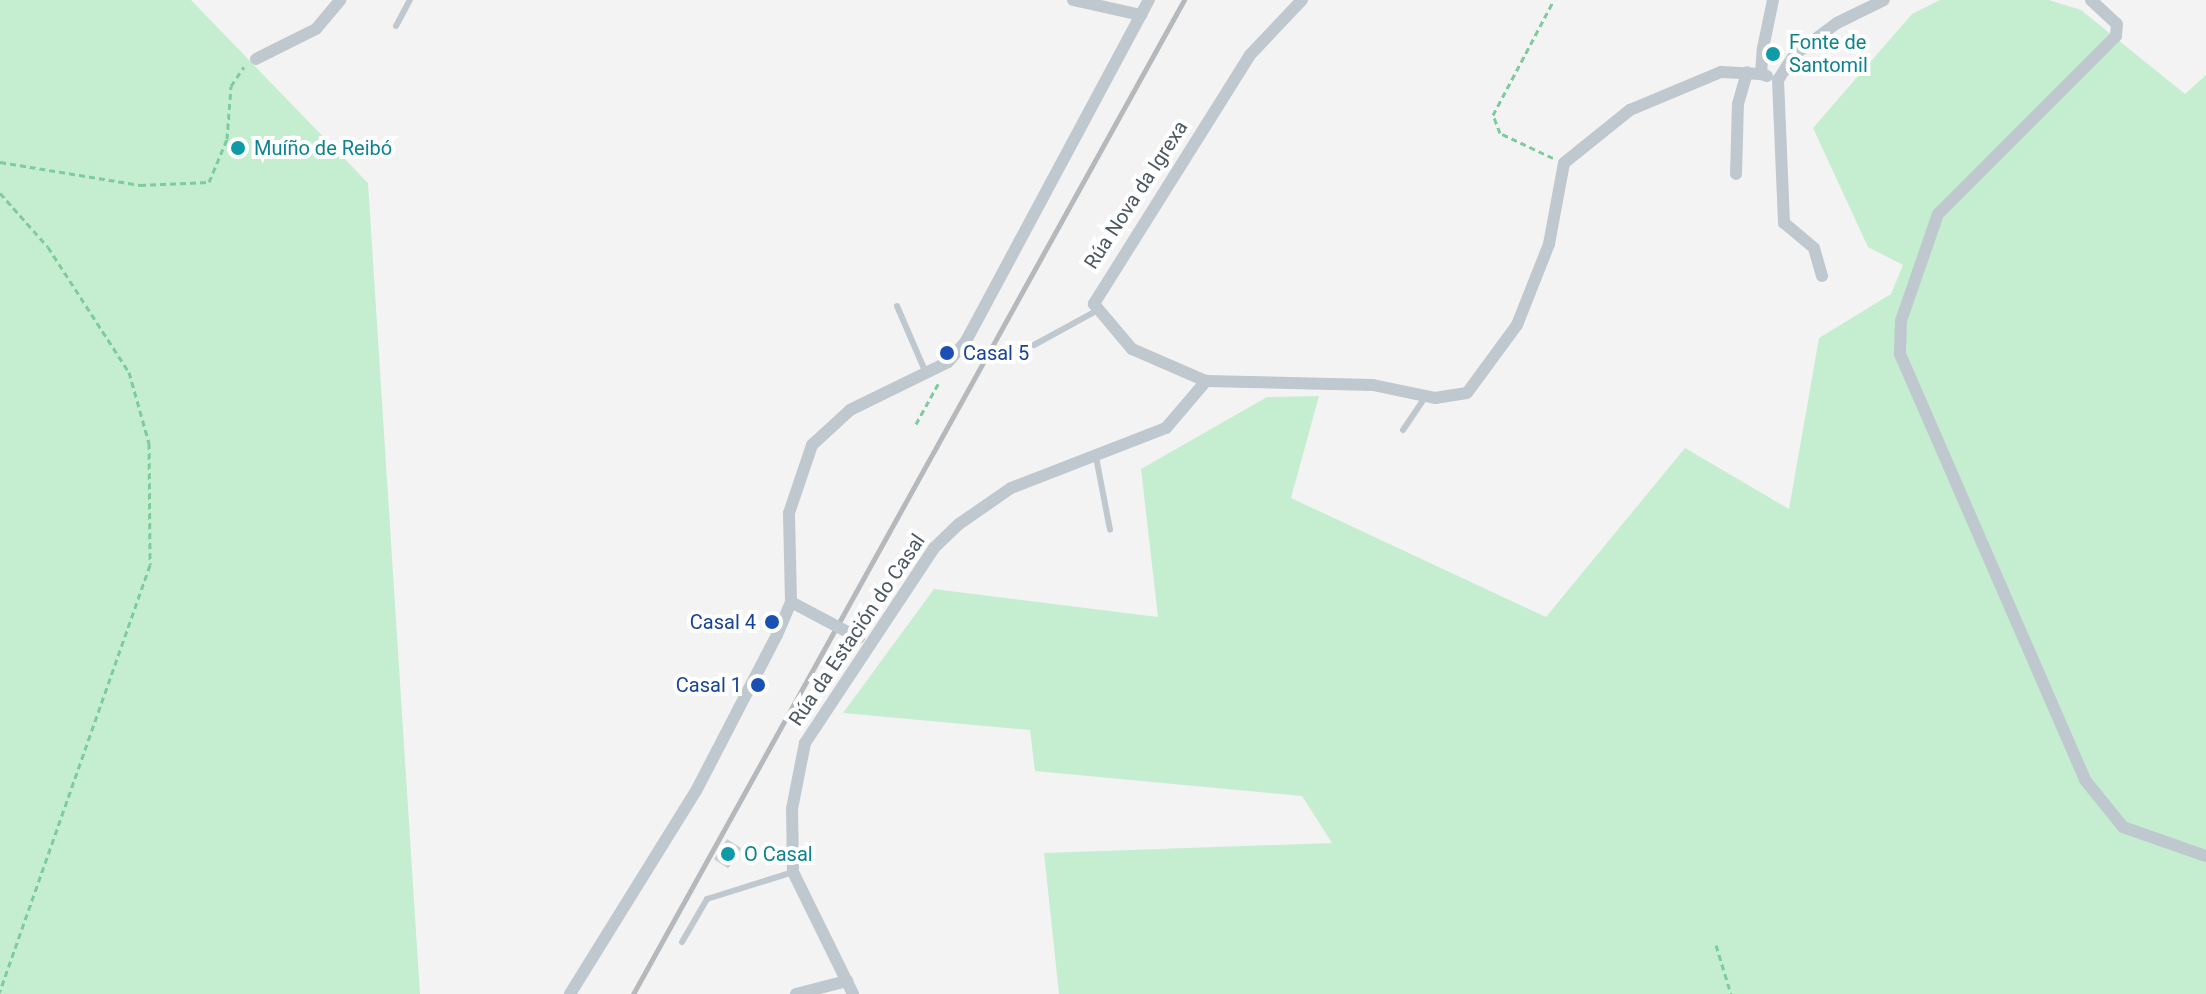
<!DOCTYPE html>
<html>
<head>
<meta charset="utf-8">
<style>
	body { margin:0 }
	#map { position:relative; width:2206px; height:994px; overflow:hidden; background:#f4f3f3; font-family:Roboto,sans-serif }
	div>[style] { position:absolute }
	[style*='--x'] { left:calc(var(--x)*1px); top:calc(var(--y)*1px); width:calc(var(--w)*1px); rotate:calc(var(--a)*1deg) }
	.green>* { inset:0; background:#c5eed0 }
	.building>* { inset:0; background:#cdd0d4; transform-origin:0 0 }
	.path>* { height:3px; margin-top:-1.5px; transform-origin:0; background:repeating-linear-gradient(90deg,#7ecb9d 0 6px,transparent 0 10px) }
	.lane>* { height:6px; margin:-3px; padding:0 3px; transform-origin:3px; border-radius:3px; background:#bfc8ce }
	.street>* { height:12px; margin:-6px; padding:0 6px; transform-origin:6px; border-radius:6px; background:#bfc8ce }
	.rail>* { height:5px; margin:-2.5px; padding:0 2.5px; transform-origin:2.5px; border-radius:2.5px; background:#b5b9bc }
	.street-bridge>* { height:12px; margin:-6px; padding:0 6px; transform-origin:6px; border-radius:6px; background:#bfc8ce }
	.dots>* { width:22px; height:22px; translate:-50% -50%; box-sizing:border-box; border:4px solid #fff; border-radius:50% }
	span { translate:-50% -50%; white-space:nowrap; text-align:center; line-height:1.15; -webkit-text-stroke:8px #fff; paint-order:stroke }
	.culture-label { font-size:20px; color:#0d838f }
	.left { translate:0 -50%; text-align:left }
	.street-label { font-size:20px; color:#4b585f }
	.transit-label { font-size:20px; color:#164399 }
	.right { translate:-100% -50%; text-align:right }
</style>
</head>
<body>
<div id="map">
	<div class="green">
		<div style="clip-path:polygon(0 0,191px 0,368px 183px,420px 994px,0 994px)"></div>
		<div style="clip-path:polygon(1940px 0,2049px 0,2081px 10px,2185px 94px,2206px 75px,2206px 994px,1059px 994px,1044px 853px,1332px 843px,1302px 796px,1035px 771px,1030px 730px,843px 713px,934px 589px,1158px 617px,1141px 469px,1267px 397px,1319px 396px,1291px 498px,1546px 617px,1685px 448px,1789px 509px,1819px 338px,1891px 294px,1903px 265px,1868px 247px,1813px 128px,1912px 14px)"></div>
	</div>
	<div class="building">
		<div style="left:727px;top:839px;width:17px;height:24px;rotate:33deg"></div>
	</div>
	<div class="path">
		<div style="--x:1553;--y:158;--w:59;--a:-154.7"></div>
		<div style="--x:1500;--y:133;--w:19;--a:-111"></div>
		<div style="--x:1493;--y:115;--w:130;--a:-62.1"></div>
		<div style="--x:0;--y:162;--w:142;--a:9.3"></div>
		<div style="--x:140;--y:185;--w:69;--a:-2.5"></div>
		<div style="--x:209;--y:182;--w:47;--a:-67.3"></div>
		<div style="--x:227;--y:139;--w:53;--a:-85.7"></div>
		<div style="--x:231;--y:86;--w:23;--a:-56"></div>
		<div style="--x:0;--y:193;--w:72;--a:48.4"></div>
		<div style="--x:48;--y:247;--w:149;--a:57.1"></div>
		<div style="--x:129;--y:372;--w:74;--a:74.3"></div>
		<div style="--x:149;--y:443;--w:122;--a:89.5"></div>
		<div style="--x:150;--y:565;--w:453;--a:109.4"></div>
		<div style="--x:916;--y:424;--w:46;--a:-61.2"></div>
		<div style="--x:1716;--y:945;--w:51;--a:73"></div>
	</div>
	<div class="lane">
		<div style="--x:396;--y:26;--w:30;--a:-62"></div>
		<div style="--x:897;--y:306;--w:73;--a:66.6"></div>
		<div style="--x:1034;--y:345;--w:71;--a:-28.7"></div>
		<div style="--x:1403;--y:430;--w:40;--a:-56"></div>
		<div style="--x:1096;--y:457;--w:74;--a:79.1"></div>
		<div style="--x:682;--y:942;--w:50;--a:-59.8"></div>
		<div style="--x:707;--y:899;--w:90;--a:-17.4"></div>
	</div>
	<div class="street">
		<div style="--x:1073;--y:0;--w:70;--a:12.4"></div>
		<div style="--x:1302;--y:0;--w:76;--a:133.4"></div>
		<div style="--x:1250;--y:55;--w:294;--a:122.1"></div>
		<div style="--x:1094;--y:304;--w:59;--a:49.8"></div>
		<div style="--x:1132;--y:349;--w:81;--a:23.4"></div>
		<div style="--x:1206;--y:381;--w:167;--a:1.4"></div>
		<div style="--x:1373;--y:385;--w:63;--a:11.8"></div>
		<div style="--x:1435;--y:398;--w:32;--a:-9"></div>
		<div style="--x:1467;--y:393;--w:84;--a:-53.7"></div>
		<div style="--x:1517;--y:325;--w:87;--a:-68.4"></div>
		<div style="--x:1549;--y:244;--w:82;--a:-79.5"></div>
		<div style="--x:1564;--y:163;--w:85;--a:-38.8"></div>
		<div style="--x:1630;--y:110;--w:99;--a:-22.7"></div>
		<div style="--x:1721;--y:72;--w:40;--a:2.9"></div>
		<div style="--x:2091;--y:0;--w:35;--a:43"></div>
		<div style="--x:2117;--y:24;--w:12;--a:95"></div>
		<div style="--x:2116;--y:36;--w:252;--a:135"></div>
		<div style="--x:1938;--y:214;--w:113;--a:109.1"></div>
		<div style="--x:1901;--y:321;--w:33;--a:92"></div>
		<div style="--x:1900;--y:354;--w:464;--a:66.5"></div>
		<div style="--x:2085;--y:780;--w:60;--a:51"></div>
		<div style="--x:2123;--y:827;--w:88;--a:19.3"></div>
		<div style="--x:256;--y:59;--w:67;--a:-26.6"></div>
		<div style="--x:316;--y:29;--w:38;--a:-50"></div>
		<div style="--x:1767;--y:76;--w:6;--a:-162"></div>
		<div style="--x:1761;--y:74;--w:26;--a:-86"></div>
		<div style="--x:1763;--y:48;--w:49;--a:-78.2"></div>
		<div style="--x:1736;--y:174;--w:70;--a:-88.4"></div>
		<div style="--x:1738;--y:104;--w:33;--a:-74"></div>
		<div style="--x:1822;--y:276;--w:29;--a:-106"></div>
		<div style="--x:1814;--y:248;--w:39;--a:-140"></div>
		<div style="--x:1784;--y:223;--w:143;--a:-92.4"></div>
		<div style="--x:1778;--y:80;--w:30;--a:-57"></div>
		<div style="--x:1794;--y:55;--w:54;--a:-36.7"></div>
		<div style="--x:1837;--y:23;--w:52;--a:-26.1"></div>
		<div style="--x:570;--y:994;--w:239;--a:-58.2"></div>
		<div style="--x:696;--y:791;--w:176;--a:-62.6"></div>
		<div style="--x:777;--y:635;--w:36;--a:-67"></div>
		<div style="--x:791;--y:602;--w:89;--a:-91.3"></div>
		<div style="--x:789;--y:513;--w:72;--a:-71.3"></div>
		<div style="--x:812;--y:445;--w:52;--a:-42.6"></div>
		<div style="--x:850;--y:410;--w:109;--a:-26.1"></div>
		<div style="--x:948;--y:362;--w:28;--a:-49"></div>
		<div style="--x:966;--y:341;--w:387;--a:-61.8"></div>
		<div style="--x:796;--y:994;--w:53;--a:-14.3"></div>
		<div style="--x:853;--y:994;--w:136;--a:-116.2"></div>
		<div style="--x:793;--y:872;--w:63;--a:-90.9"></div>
		<div style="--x:792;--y:809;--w:67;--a:-78.9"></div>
		<div style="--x:805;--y:743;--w:234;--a:-56.5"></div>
		<div style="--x:934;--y:548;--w:35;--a:-44"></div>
		<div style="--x:959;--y:524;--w:63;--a:-34.7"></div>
		<div style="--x:1011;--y:488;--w:166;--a:-21.2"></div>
		<div style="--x:1166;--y:428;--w:62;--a:-49.6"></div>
	</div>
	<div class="rail">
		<div style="--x:633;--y:994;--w:1137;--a:-61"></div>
	</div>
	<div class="street-bridge">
		<div style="--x:791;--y:602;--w:77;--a:27.9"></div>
	</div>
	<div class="dots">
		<div style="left:1773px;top:54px;background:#0f9aa8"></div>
		<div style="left:238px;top:148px;background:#0f9aa8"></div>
		<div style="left:947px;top:353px;background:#1a4fb4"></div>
		<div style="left:772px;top:622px;background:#1a4fb4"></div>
		<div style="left:758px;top:685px;background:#1a4fb4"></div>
		<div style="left:728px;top:854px;background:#0f9aa8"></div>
	</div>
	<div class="culture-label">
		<span class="left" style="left:1789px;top:54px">Fonte de<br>Santomil</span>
		<span class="left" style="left:254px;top:148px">Muíño de Reibó</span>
		<span class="left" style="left:744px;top:854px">O Casal</span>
	</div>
	<div class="street-label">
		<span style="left:1136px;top:195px;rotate:-57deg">Rúa Nova da Igrexa</span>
		<span style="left:857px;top:630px;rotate:-56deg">Rúa da Estación do Casal</span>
	</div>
	<div class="transit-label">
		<span class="left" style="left:963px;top:353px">Casal 5</span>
		<span class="right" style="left:756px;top:622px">Casal 4</span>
		<span class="right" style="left:742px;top:685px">Casal 1</span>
	</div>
</div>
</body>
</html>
